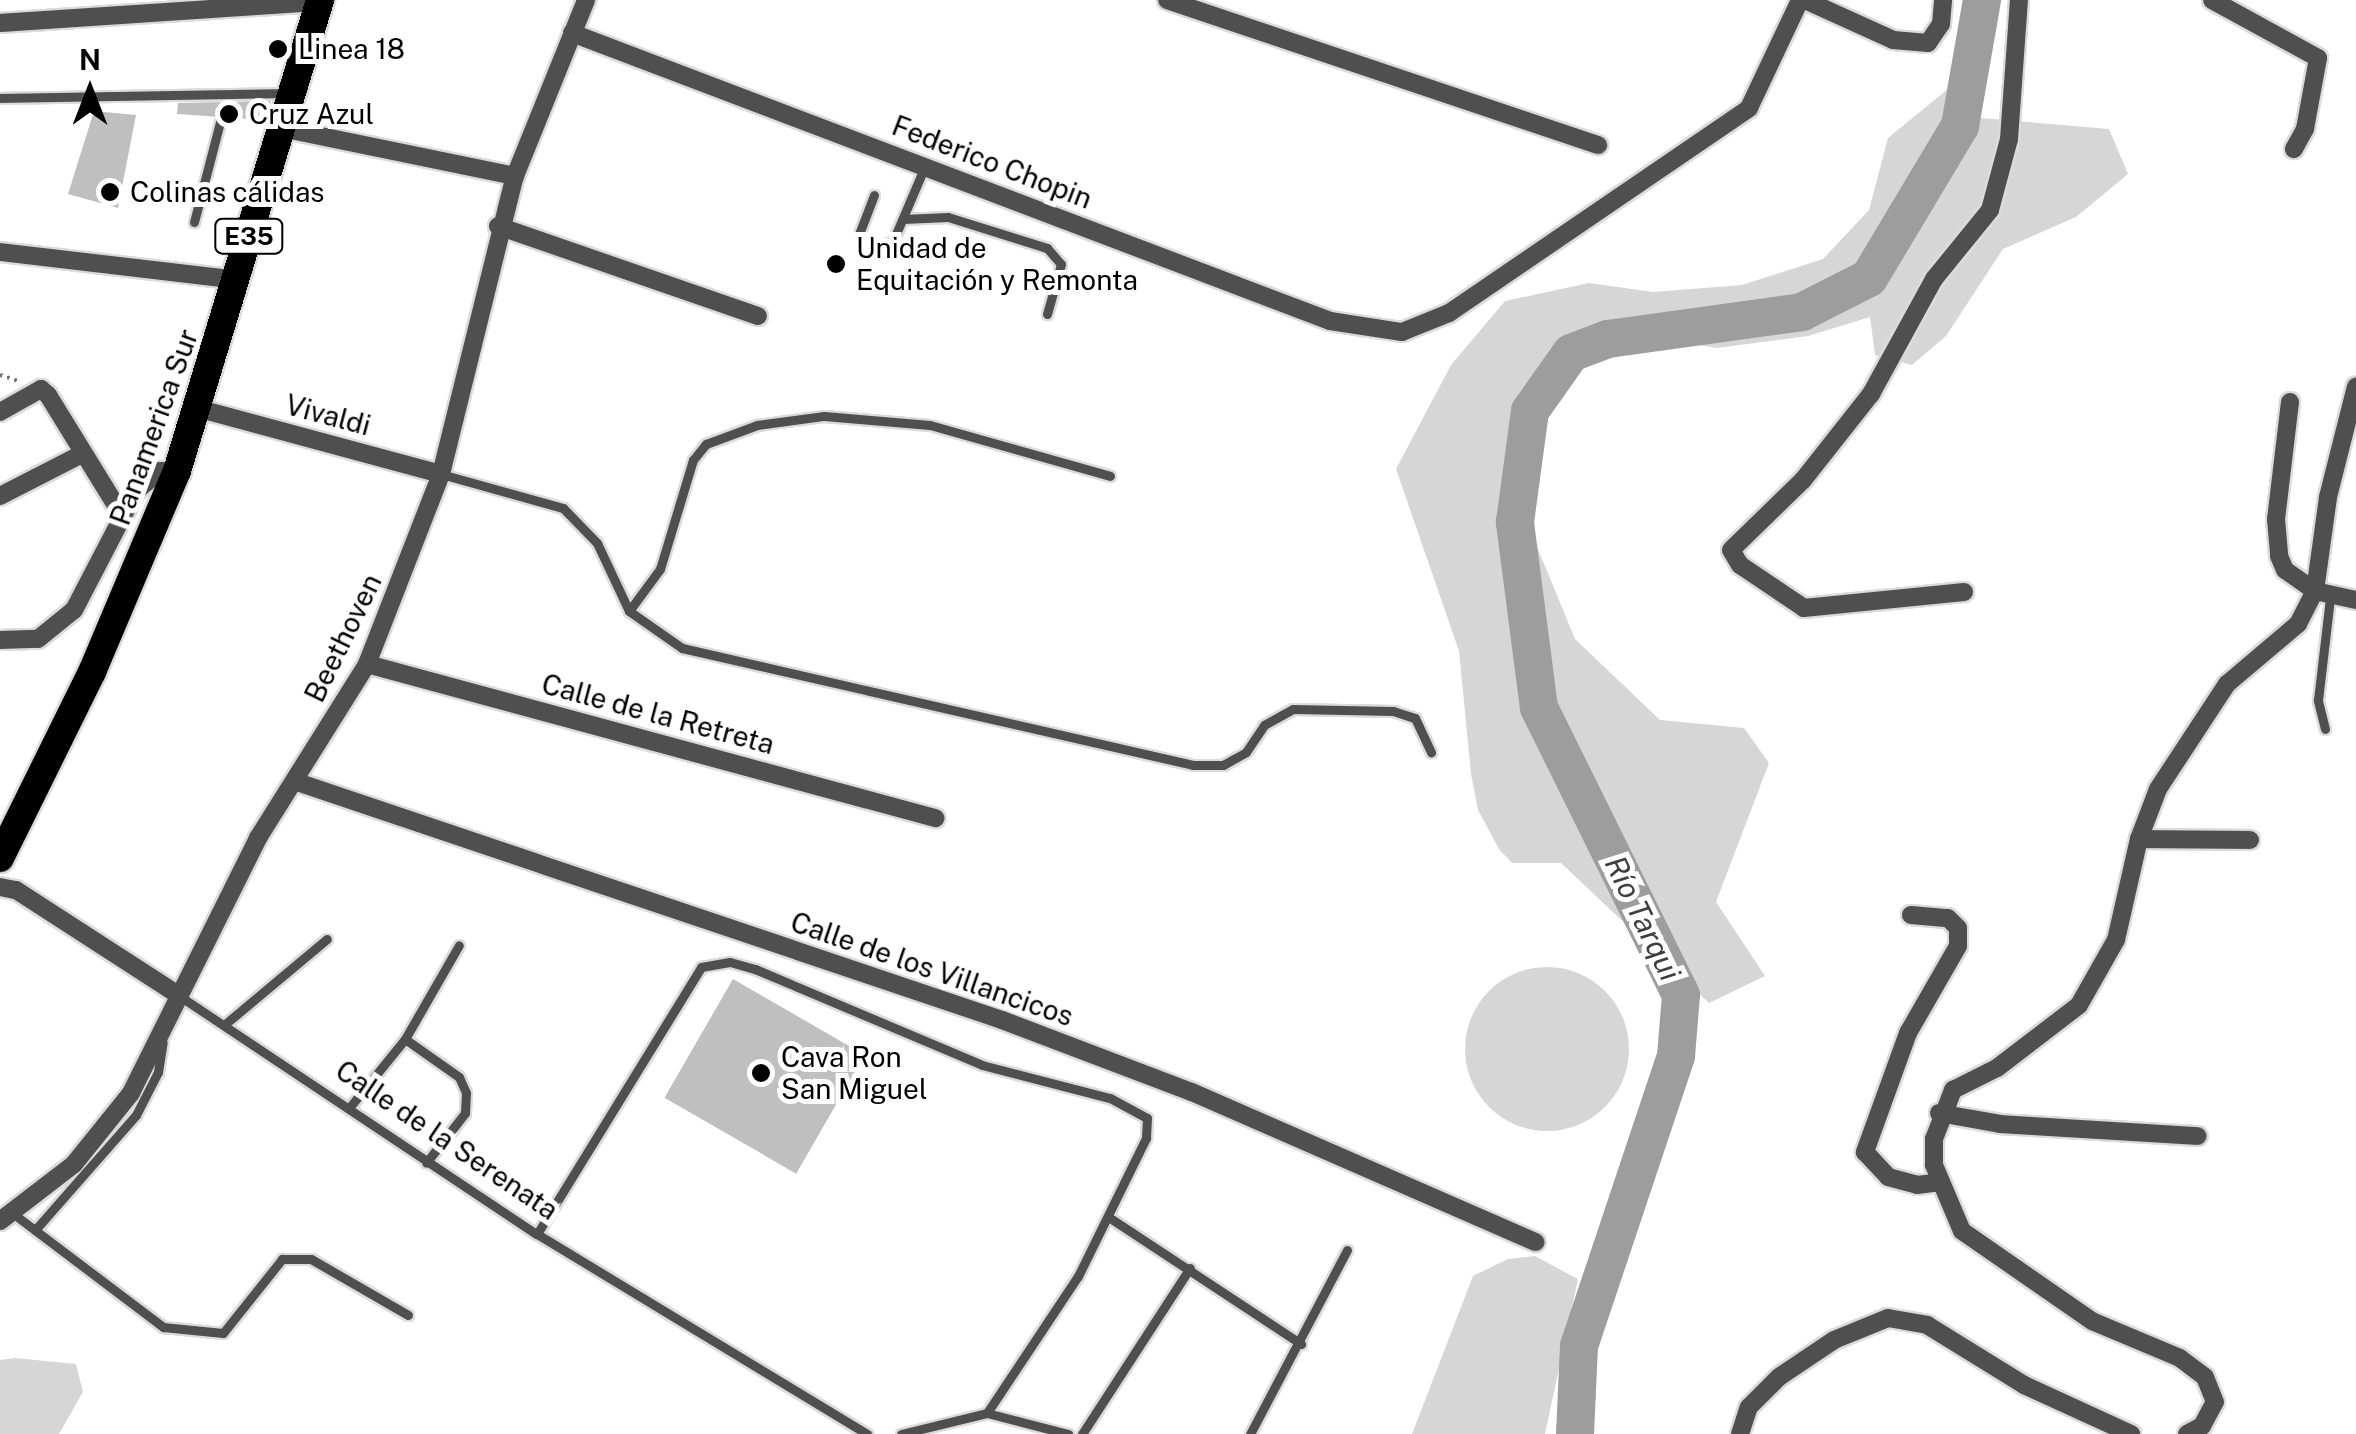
<!DOCTYPE html>
<html>
<head>
<meta charset="utf-8">
<style>
	body { margin:0 }
	#map { position:relative; width:2356px; height:1434px; overflow:hidden; background:#fff; font-family:"Public Sans",sans-serif }
	div>[style] { position:absolute }
	[style*='--x'] { left:calc(var(--x)*1px); top:calc(var(--y)*1px); width:calc(var(--w)*1px); rotate:calc(var(--a)*1deg) }
	.green>* { inset:0; background:#d6d6d6 }
	.round { border-radius:50% }
	.river>* { height:38px; margin:-19px; padding:0 19px; transform-origin:19px; border-radius:19px; background:#9d9d9d }
	.building>* { inset:0; background:#bfbfbf; transform-origin:0 0 }
	.path>* { height:4px; margin-top:-2px; transform-origin:0; background:repeating-linear-gradient(90deg,#717171 0 2.5px,transparent 0 7.5px) }
	.roads { filter:drop-shadow(2px 0 #dbdbdb) drop-shadow(-2px 0 #dbdbdb) drop-shadow(0 2px #dbdbdb) drop-shadow(0 -2px #dbdbdb) }
	.service>* { height:9px; margin:-4.5px; padding:0 4.5px; transform-origin:4.5px; border-radius:4.5px; background:#4f4f4f }
	.minor>* { height:18px; margin:-9px; padding:0 9px; transform-origin:9px; border-radius:9px; background:#4f4f4f }
	.trunk>* { height:28px; margin:-14px; padding:0 14px; transform-origin:14px; border-radius:14px; background:#000 }
	.dots>* { width:28px; height:28px; translate:-50% -50%; box-sizing:border-box; border:5px solid #fff; border-radius:50% }
	span { translate:-50% -50%; white-space:nowrap; text-align:center; line-height:1.15; -webkit-text-stroke:10px #fff; paint-order:stroke }
	.shield-label span { padding:2px 8px; background:#fff; border:2px solid; border-radius:8px; -webkit-text-stroke-width:0 }
	.shield-label { font-size:25px; color:#000; font-weight:700 }
	.poi-label { font-size:28px; color:#000 }
	.left { translate:0 -50%; text-align:left }
	.street-label { font-size:28px; color:#000 }
	.water-label { font-size:30px; color:#3e3e3e; font-style:italic }
	.north { position:absolute; left:40px; top:40px; width:100px; height:100px; -webkit-text-stroke:8px #fff; paint-order:stroke; rotate:0deg; font-size:28px; font-weight:700; line-height:40px; text-align:center; color:#000 }
	.north::after { content:''; display:block; margin:auto; width:35px; height:45px; background:#000; clip-path:polygon(50% 0,100% 100%,50% 72%,0 100%) }
</style>
</head>
<body>
<div id="map">
	<div class="green">
		<div style="clip-path:polygon(1954px 84px,1967px 95px,1969px 117px,2109px 129px,2128px 174px,2076px 217px,2003px 249px,1946px 336px,1912px 365px,1875px 355px,1870px 317px,1808px 336px,1717px 348px,1611px 331px,1541px 364px,1516px 424px,1510px 504px,1535px 542px,1575px 639px,1660px 720px,1744px 728px,1769px 763px,1716px 902px,1765px 976px,1709px 1003px,1561px 863px,1512px 863px,1499px 849px,1478px 810px,1471px 774px,1459px 651px,1396px 469px,1451px 365px,1505px 301px,1589px 283px,1653px 292px,1742px 285px,1823px 259px,1869px 210px,1888px 138px)"></div>
		<div class="round" style="left:1465px;top:967px;width:164px;height:164px"></div>
		<div style="clip-path:polygon(1535px 1256px,1578px 1279px,1545px 1434px,1412px 1434px,1473px 1276px,1508px 1259px)"></div>
		<div style="clip-path:polygon(15px 1358px,76px 1364px,83px 1392px,59px 1434px,0 1434px,0 1360px)"></div>
	</div>
	<div class="river">
		<div style="--x:1575;--y:1434;--w:88;--a:-87.4"></div>
		<div style="--x:1579;--y:1346;--w:306;--a:-71.5"></div>
		<div style="--x:1676;--y:1056;--w:61;--a:-85.3"></div>
		<div style="--x:1681;--y:995;--w:320;--a:-116.3"></div>
		<div style="--x:1539;--y:708;--w:188;--a:-97.4"></div>
		<div style="--x:1515;--y:522;--w:112;--a:-82.3"></div>
		<div style="--x:1530;--y:411;--w:71;--a:-54.7"></div>
		<div style="--x:1571;--y:353;--w:40;--a:-21"></div>
		<div style="--x:1608;--y:339;--w:196;--a:-7.9"></div>
		<div style="--x:1802;--y:312;--w:75;--a:-26.9"></div>
		<div style="--x:1869;--y:278;--w:177;--a:-59.1"></div>
		<div style="--x:1960;--y:126;--w:128;--a:-80.1"></div>
	</div>
	<div class="building">
		<div style="clip-path:polygon(271px 101px,265px 120px,177px 114px,178px 103px)"></div>
		<div style="clip-path:polygon(94px 111px,136px 115px,118px 208px,68px 194px)"></div>
		<div style="left:733px;top:979px;width:152px;height:137px;rotate:30deg"></div>
	</div>
	<div class="path">
		<div style="--x:0;--y:375;--w:19;--a:18"></div>
	</div>
	<div class="roads">
		<div class="service">
			<div style="--x:0;--y:98;--w:286;--a:-1"></div>
			<div style="--x:874;--y:195;--w:40;--a:111"></div>
			<div style="--x:860;--y:232;--w:21;--a:62"></div>
			<div style="--x:870;--y:251;--w:25;--a:-23"></div>
			<div style="--x:893;--y:241;--w:82;--a:-66.9"></div>
			<div style="--x:903;--y:219;--w:45;--a:-2.5"></div>
			<div style="--x:948;--y:217;--w:104;--a:17.4"></div>
			<div style="--x:1047;--y:248;--w:21;--a:49"></div>
			<div style="--x:1061;--y:264;--w:52;--a:105.6"></div>
			<div style="--x:194;--y:222;--w:103;--a:-75.4"></div>
			<div style="--x:441;--y:474;--w:127;--a:15.6"></div>
			<div style="--x:563;--y:508;--w:49;--a:45.8"></div>
			<div style="--x:597;--y:543;--w:75;--a:64.8"></div>
			<div style="--x:629;--y:611;--w:65;--a:34.9"></div>
			<div style="--x:682;--y:648;--w:524;--a:12.9"></div>
			<div style="--x:1193;--y:765;--w:30;--a:0"></div>
			<div style="--x:1223;--y:765;--w:26;--a:-29"></div>
			<div style="--x:1246;--y:752;--w:32;--a:-56"></div>
			<div style="--x:1264;--y:725;--w:33;--a:-29"></div>
			<div style="--x:1293;--y:709;--w:100;--a:1.1"></div>
			<div style="--x:1393;--y:711;--w:23;--a:18"></div>
			<div style="--x:1415;--y:718;--w:38;--a:65"></div>
			<div style="--x:629;--y:611;--w:52;--a:-53.6"></div>
			<div style="--x:660;--y:569;--w:114;--a:-73.2"></div>
			<div style="--x:693;--y:460;--w:21;--a:-51"></div>
			<div style="--x:706;--y:444;--w:54;--a:-20.4"></div>
			<div style="--x:757;--y:425;--w:68;--a:-7.7"></div>
			<div style="--x:824;--y:416;--w:106;--a:4.9"></div>
			<div style="--x:930;--y:425;--w:187;--a:15.8"></div>
			<div style="--x:2325;--y:729;--w:30;--a:-104"></div>
			<div style="--x:2318;--y:700;--w:103;--a:-83.3"></div>
			<div style="--x:178;--y:995;--w:431;--a:33.7"></div>
			<div style="--x:537;--y:1234;--w:386;--a:31.2"></div>
			<div style="--x:224;--y:1025;--w:134;--a:-39.9"></div>
			<div style="--x:405;--y:1039;--w:66;--a:35.1"></div>
			<div style="--x:459;--y:1077;--w:17;--a:66"></div>
			<div style="--x:466;--y:1093;--w:20;--a:93"></div>
			<div style="--x:465;--y:1113;--w:63;--a:128"></div>
			<div style="--x:349;--y:1108;--w:89;--a:-50.9"></div>
			<div style="--x:405;--y:1039;--w:108;--a:-60.1"></div>
			<div style="--x:11;--y:1212;--w:191;--a:37.1"></div>
			<div style="--x:163;--y:1327;--w:60;--a:5.7"></div>
			<div style="--x:223;--y:1333;--w:95;--a:-51.4"></div>
			<div style="--x:282;--y:1259;--w:29;--a:0"></div>
			<div style="--x:311;--y:1259;--w:112;--a:30"></div>
			<div style="--x:1110;--y:1218;--w:229;--a:33.4"></div>
			<div style="--x:35;--y:1230;--w:153;--a:-48.7"></div>
			<div style="--x:136;--y:1115;--w:48;--a:-62.9"></div>
			<div style="--x:158;--y:1072;--w:30;--a:-81"></div>
			<div style="--x:537;--y:1234;--w:313;--a:-58.4"></div>
			<div style="--x:701;--y:967;--w:29;--a:-10"></div>
			<div style="--x:730;--y:962;--w:26;--a:16"></div>
			<div style="--x:755;--y:969;--w:246;--a:22.9"></div>
			<div style="--x:982;--y:1065;--w:132;--a:14.5"></div>
			<div style="--x:1110;--y:1098;--w:42;--a:28.4"></div>
			<div style="--x:1147;--y:1118;--w:20;--a:93"></div>
			<div style="--x:1146;--y:1138;--w:154;--a:116.2"></div>
			<div style="--x:1078;--y:1276;--w:164;--a:123.6"></div>
			<div style="--x:901;--y:1434;--w:89;--a:-13.7"></div>
			<div style="--x:987;--y:1413;--w:84;--a:14.5"></div>
			<div style="--x:1082;--y:1434;--w:198;--a:-57"></div>
			<div style="--x:1250;--y:1434;--w:208;--a:-62.2"></div>
		</div>
		<div class="minor">
			<div style="--x:1167;--y:0;--w:455;--a:18.6"></div>
			<div style="--x:1805;--y:0;--w:97;--a:24.4"></div>
			<div style="--x:1893;--y:40;--w:35;--a:5"></div>
			<div style="--x:1928;--y:43;--w:23;--a:-56"></div>
			<div style="--x:1941;--y:24;--w:24;--a:-85"></div>
			<div style="--x:2212;--y:0;--w:121;--a:28.7"></div>
			<div style="--x:2318;--y:58;--w:72;--a:100.4"></div>
			<div style="--x:2305;--y:129;--w:23;--a:119"></div>
			<div style="--x:0;--y:23;--w:320;--a:-3.8"></div>
			<div style="--x:572;--y:33;--w:811;--a:20.8"></div>
			<div style="--x:1330;--y:321;--w:73;--a:8.7"></div>
			<div style="--x:1402;--y:332;--w:51;--a:-22"></div>
			<div style="--x:1449;--y:313;--w:363;--a:-34.3"></div>
			<div style="--x:1749;--y:108;--w:119;--a:-64.7"></div>
			<div style="--x:281;--y:128;--w:239;--a:11.6"></div>
			<div style="--x:498;--y:226;--w:275;--a:19.1"></div>
			<div style="--x:0;--y:252;--w:240;--a:6.7"></div>
			<div style="--x:2290;--y:402;--w:118;--a:96.8"></div>
			<div style="--x:2276;--y:519;--w:37;--a:85"></div>
			<div style="--x:2279;--y:556;--w:15;--a:67"></div>
			<div style="--x:2285;--y:570;--w:37;--a:35"></div>
			<div style="--x:2315;--y:591;--w:42;--a:12.4"></div>
			<div style="--x:200;--y:409;--w:250;--a:15.1"></div>
			<div style="--x:0;--y:412;--w:47;--a:-29.3"></div>
			<div style="--x:41;--y:389;--w:9;--a:41"></div>
			<div style="--x:48;--y:395;--w:143;--a:58.4"></div>
			<div style="--x:0;--y:496;--w:92;--a:-27.1"></div>
			<div style="--x:1964;--y:592;--w:161;--a:174.3"></div>
			<div style="--x:1804;--y:608;--w:77;--a:-146.1"></div>
			<div style="--x:1740;--y:565;--w:17;--a:-121"></div>
			<div style="--x:1731;--y:550;--w:100;--a:-44.2"></div>
			<div style="--x:1803;--y:480;--w:110;--a:-51.7"></div>
			<div style="--x:1871;--y:394;--w:131;--a:-61.3"></div>
			<div style="--x:1934;--y:279;--w:89;--a:-50.9"></div>
			<div style="--x:1990;--y:210;--w:73;--a:-75"></div>
			<div style="--x:2009;--y:139;--w:139;--a:-85.9"></div>
			<div style="--x:0;--y:640;--w:38;--a:-2"></div>
			<div style="--x:38;--y:639;--w:46;--a:-38.9"></div>
			<div style="--x:74;--y:610;--w:134;--a:-62.5"></div>
			<div style="--x:136;--y:491;--w:31;--a:-40"></div>
			<div style="--x:160;--y:471;--w:17;--a:0"></div>
			<div style="--x:367;--y:664;--w:589;--a:15.17"></div>
			<div style="--x:297;--y:782;--w:744;--a:18.65"></div>
			<div style="--x:1002;--y:1020;--w:203;--a:20.8"></div>
			<div style="--x:1192;--y:1092;--w:375;--a:23.6"></div>
			<div style="--x:2139;--y:839;--w:111;--a:0.5"></div>
			<div style="--x:0;--y:887;--w:16;--a:11"></div>
			<div style="--x:16;--y:890;--w:192;--a:32.9"></div>
			<div style="--x:1911;--y:915;--w:37;--a:5"></div>
			<div style="--x:1948;--y:918;--w:14;--a:45"></div>
			<div style="--x:1958;--y:928;--w:18;--a:90"></div>
			<div style="--x:1958;--y:946;--w:100;--a:119.9"></div>
			<div style="--x:1908;--y:1033;--w:127;--a:109.9"></div>
			<div style="--x:1865;--y:1152;--w:34;--a:47"></div>
			<div style="--x:1888;--y:1177;--w:30;--a:15"></div>
			<div style="--x:1917;--y:1185;--w:24;--a:-7"></div>
			<div style="--x:1939;--y:1113;--w:62;--a:10.2"></div>
			<div style="--x:2000;--y:1124;--w:198;--a:3.5"></div>
			<div style="--x:0;--y:1221;--w:93;--a:-37.6"></div>
			<div style="--x:74;--y:1164;--w:91;--a:-51.2"></div>
			<div style="--x:131;--y:1093;--w:285;--a:-63.5"></div>
			<div style="--x:258;--y:838;--w:205;--a:-57.9"></div>
			<div style="--x:367;--y:664;--w:204;--a:-68.7"></div>
			<div style="--x:441;--y:474;--w:307;--a:-76.1"></div>
			<div style="--x:515;--y:176;--w:190;--a:-68"></div>
			<div style="--x:1740;--y:1434;--w:28;--a:-72"></div>
			<div style="--x:1749;--y:1407;--w:42;--a:-45"></div>
			<div style="--x:1779;--y:1377;--w:66;--a:-33.9"></div>
			<div style="--x:1834;--y:1340;--w:58;--a:-22.2"></div>
			<div style="--x:1888;--y:1318;--w:40;--a:10"></div>
			<div style="--x:1927;--y:1325;--w:114;--a:31.7"></div>
			<div style="--x:2024;--y:1385;--w:118;--a:24.6"></div>
			<div style="--x:2187;--y:1434;--w:17;--a:-28"></div>
			<div style="--x:2202;--y:1426;--w:27;--a:-62"></div>
			<div style="--x:2215;--y:1402;--w:27;--a:-112"></div>
			<div style="--x:2205;--y:1377;--w:31;--a:-143"></div>
			<div style="--x:2180;--y:1358;--w:95;--a:-157.2"></div>
			<div style="--x:2092;--y:1321;--w:158;--a:-145.3"></div>
			<div style="--x:1962;--y:1231;--w:72;--a:-113"></div>
			<div style="--x:1934;--y:1165;--w:26;--a:-90"></div>
			<div style="--x:1934;--y:1139;--w:53;--a:-68.8"></div>
			<div style="--x:1953;--y:1090;--w:49;--a:-26.6"></div>
			<div style="--x:1997;--y:1068;--w:103;--a:-37.5"></div>
			<div style="--x:2079;--y:1005;--w:75;--a:-60.4"></div>
			<div style="--x:2116;--y:940;--w:104;--a:-77.2"></div>
			<div style="--x:2139;--y:839;--w:53;--a:-69.2"></div>
			<div style="--x:2158;--y:789;--w:126;--a:-56.7"></div>
			<div style="--x:2227;--y:684;--w:93;--a:-40.2"></div>
			<div style="--x:2298;--y:624;--w:37;--a:-63"></div>
			<div style="--x:2315;--y:591;--w:95;--a:-82.1"></div>
			<div style="--x:2328;--y:497;--w:114;--a:-75.8"></div>
		</div>
		<div class="trunk">
			<div style="--x:0;--y:858;--w:208;--a:-63.7"></div>
			<div style="--x:92;--y:672;--w:218;--a:-67.1"></div>
			<div style="--x:177;--y:471;--w:492;--a:-73.1"></div>
		</div>
	</div>
	<div class="dots">
		<div style="left:278px;top:49px;background:#000"></div>
		<div style="left:229px;top:114px;background:#000"></div>
		<div style="left:110px;top:192px;background:#000"></div>
		<div style="left:836px;top:264px;background:#000"></div>
		<div style="left:761px;top:1073px;background:#000"></div>
	</div>
	<div class="shield-label">
		<span style="left:249px;top:236px">E35</span>
	</div>
	<div class="poi-label">
		<span class="left" style="left:298px;top:49px">Linea 18</span>
		<span class="left" style="left:249px;top:114px">Cruz Azul</span>
		<span class="left" style="left:130px;top:192px">Colinas cálidas</span>
		<span class="left" style="left:856px;top:264px">Unidad de<br>Equitación y Remonta</span>
		<span class="left" style="left:781px;top:1073px">Cava Ron<br>San Miguel</span>
	</div>
	<div class="street-label">
		<span style="left:992px;top:162px;rotate:21deg">Federico Chopin</span>
		<span style="left:328px;top:415px;rotate:15deg">Vivaldi</span>
		<span style="left:154px;top:427px;rotate:-70deg">Panamerica Sur</span>
		<span style="left:343px;top:638px;rotate:-64deg">Beethoven</span>
		<span style="left:658px;top:714px;rotate:15deg">Calle de la Retreta</span>
		<span style="left:932px;top:969px;rotate:19deg">Calle de los Villancicos</span>
		<span style="left:447px;top:1140px;rotate:34deg">Calle de la Serenata</span>
	</div>
	<div class="water-label">
		<span style="left:1643px;top:918px;rotate:64deg">Río Tarqui</span>
	</div>
	<div class="north">N</div>
</div>
</body>
</html>
